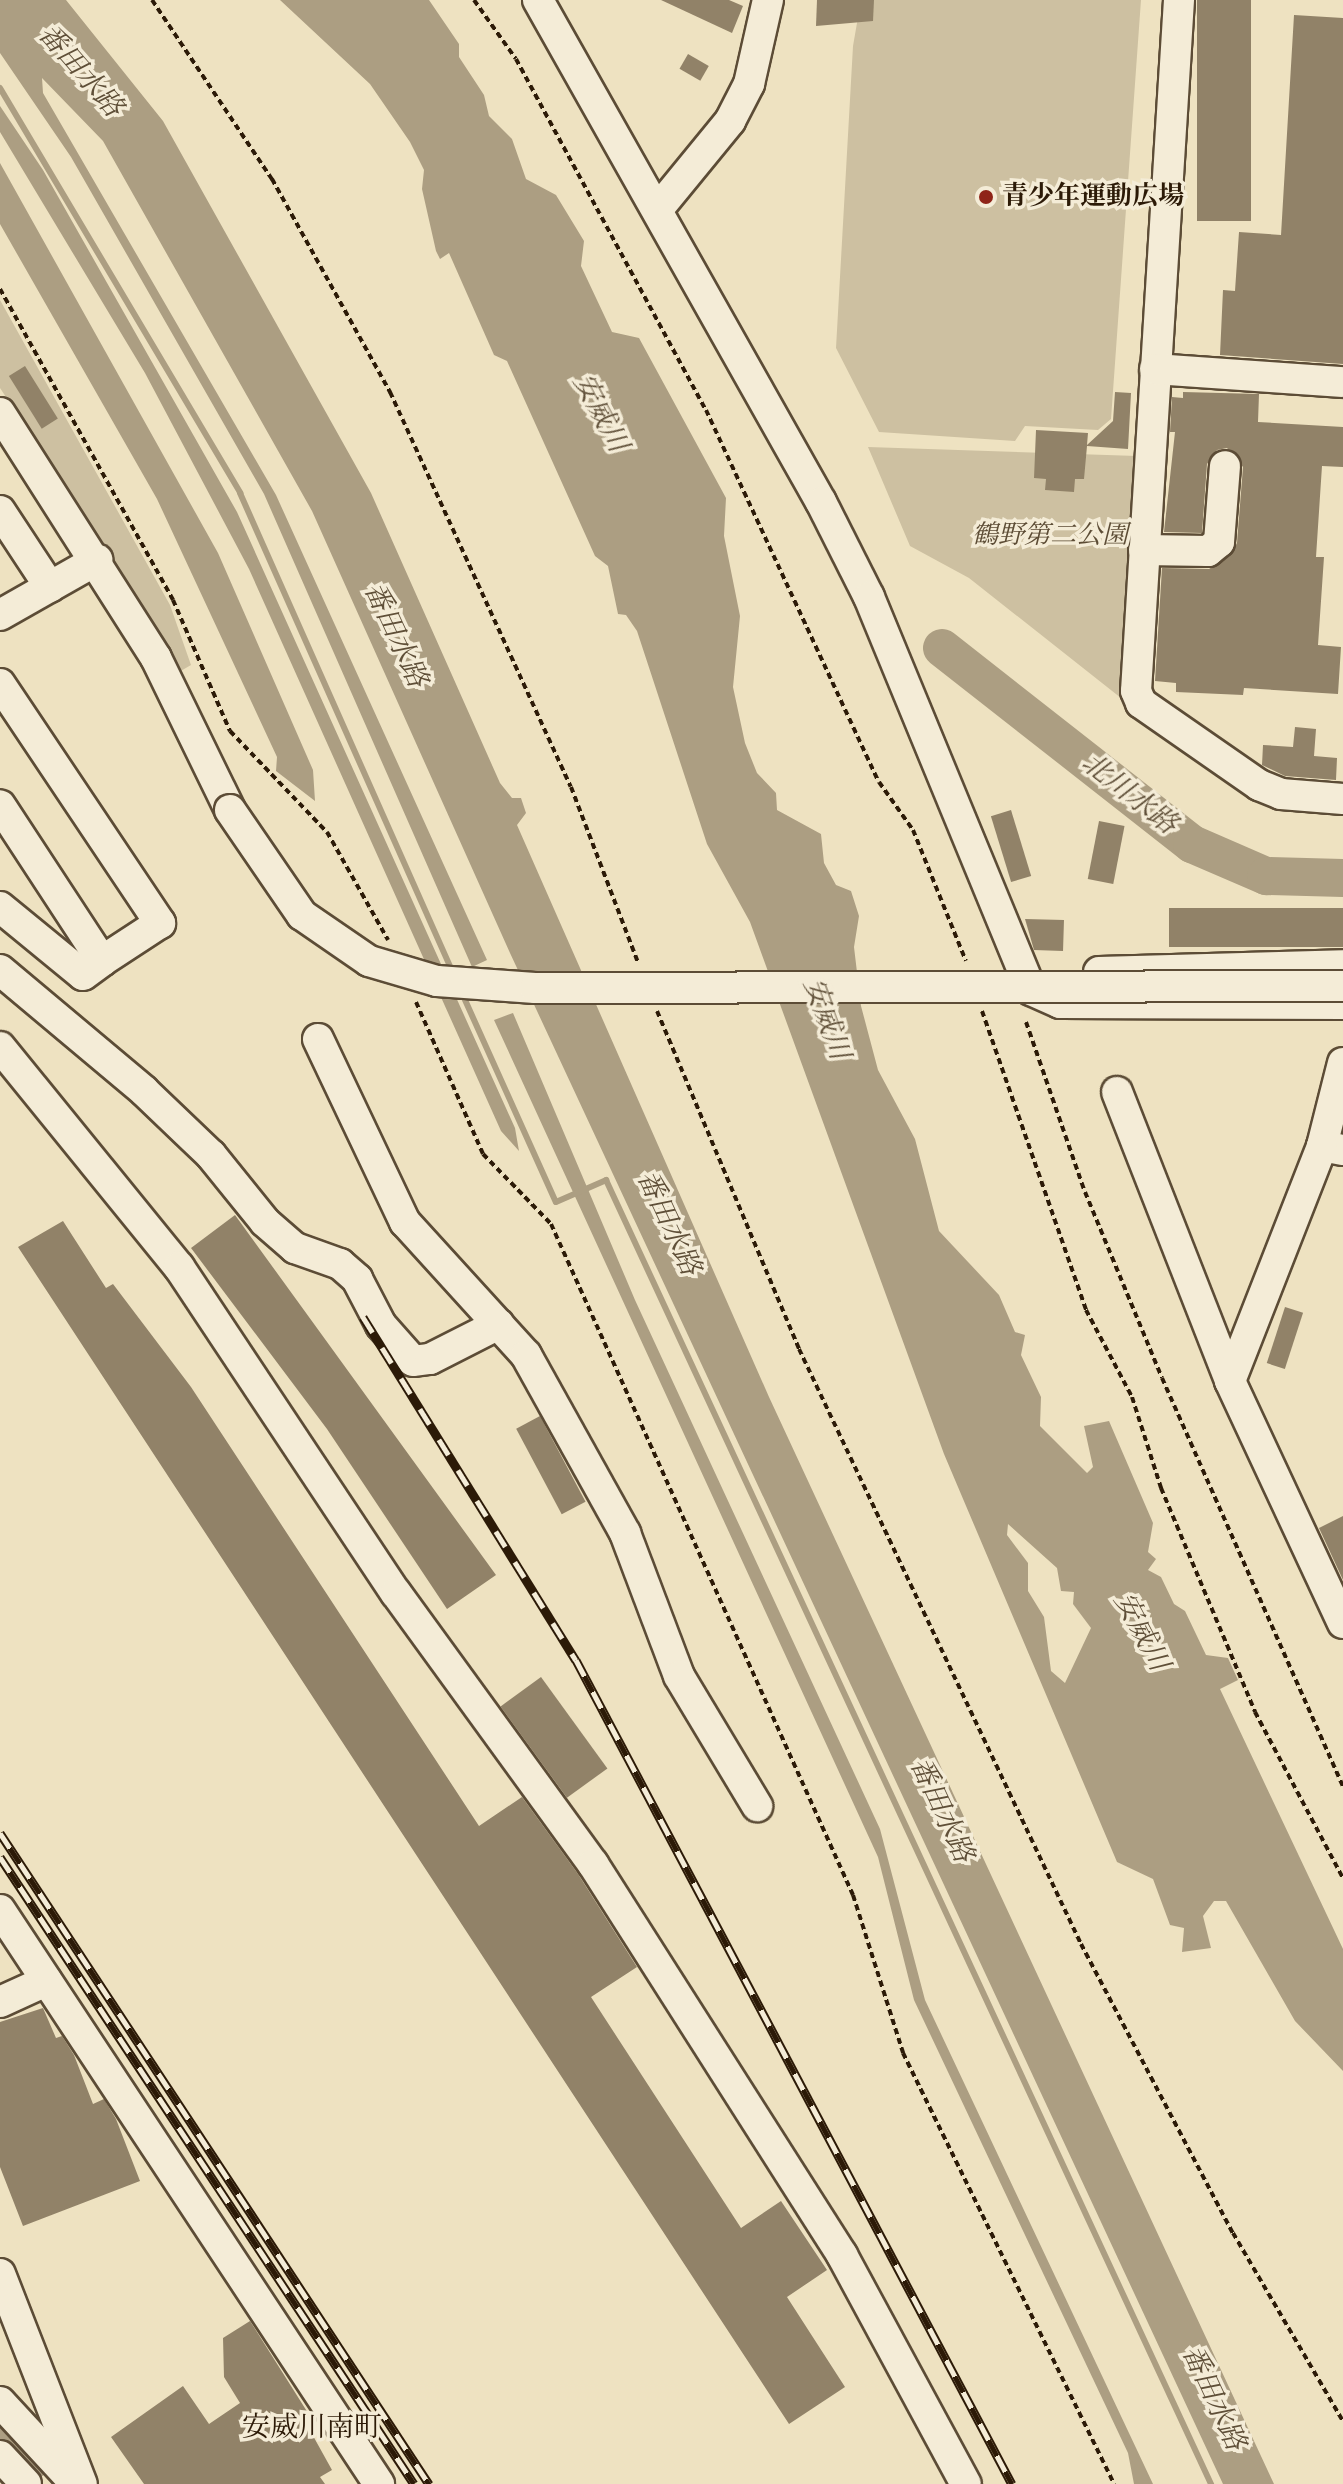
<!DOCTYPE html>
<html>
<head>
<meta charset="utf-8">
<style>
	body { margin:0 }
	#map { position:relative; width:1343px; height:2484px; overflow:hidden; background:#eee2c1; font-family:"IM FELL Double Pica","Noto Serif JP",serif }
	div>[style] { position:absolute }
	[style*='--x'] { left:calc(var(--x)*1px); top:calc(var(--y)*1px); width:calc(var(--w)*1px); rotate:calc(var(--a)*1deg) }
	.green>* { inset:0; background:#cdc0a1 }
	.water>* { inset:0; background:#ac9e82 }
	.stream>* { height:6px; margin:-3px; padding:0 3px; transform-origin:3px; border-radius:3px; background:#ac9e82 }
	.river>* { height:38px; margin:-19px; padding:0 19px; transform-origin:19px; border-radius:19px; background:#ac9e82 }
	.building>* { inset:0; background:#918268; transform-origin:0 0 }
	.path>* { height:4px; margin-top:-2px; transform-origin:0; background:repeating-linear-gradient(90deg,#2c1a07 0 6px,transparent 0 10px) }
	.roads { filter:drop-shadow(2px 0 #5c4c36) drop-shadow(-2px 0 #5c4c36) drop-shadow(0 2px #5c4c36) drop-shadow(0 -2px #5c4c36) }
	.minor>* { height:30px; margin:-15px; padding:0 15px; transform-origin:15px; border-radius:15px; background:#f4ecd7 }
	.rail>* { height:9px; margin-top:-4.5px; transform-origin:0; background:repeating-linear-gradient(90deg,#f4ecd7 0 18px,#2c1a07 0 36px); box-sizing:border-box; border-block:2px solid #2c1a07 }
	.bridges { filter:drop-shadow(2px 0 #5c4c36) drop-shadow(-2px 0 #5c4c36) drop-shadow(0 2px #5c4c36) drop-shadow(0 -2px #5c4c36) }
	.minor-bridge>* { height:30px; margin:-15px; padding:0 15px; transform-origin:15px; border-radius:15px; background:#f4ecd7 }
	.dots>* { width:22px; height:22px; translate:-50% -50%; box-sizing:border-box; border:4px solid #f4ecd7; border-radius:50% }
	span { translate:-50% -50%; white-space:nowrap; text-align:center; line-height:1.15; -webkit-text-stroke:7px #f4ecd7; paint-order:stroke }
	.poi-label { font-size:26px; color:#2c1a07; font-weight:700 }
	.left { translate:0 -50%; text-align:left }
	.park-label { font-size:26px; color:#5c4c35; font-style:italic }
	.water-label { font-size:28px; color:#5f4f38; font-style:italic }
	.neighbourhood-label { font-size:28px; color:#2c1a07 }
</style>
</head>
<body>
<div id="map">
	<div class="green">
		<div style="clip-path:polygon(861px 0,1141px 0,1111px 419px,1098px 430px,1025px 426px,1015px 441px,879px 432px,836px 348px,853px 46px)"></div>
		<div style="clip-path:polygon(0 300px,170px 605px,191px 665px,179px 672px,125px 577px,0 388px)"></div>
		<div style="clip-path:polygon(868px 447px,1137px 456px,1121px 698px,969px 578px,910px 546px)"></div>
	</div>
	<div class="water">
		<div style="clip-path:polygon(0 0,66px 0,163px 121px,371px 493px,500px 783px,512px 798px,521px 798px,526px 813px,517px 825px,769px 1397px,1274px 2484px,1223px 2484px,510px 953px,312px 511px,103px 141px,42px 78px,43px 93px,276px 495px,487px 960px,472px 967px,264px 494px,71px 157px,0 53px)"></div>
		<div style="clip-path:polygon(evenodd,280px 0,429px 0,459px 44px,459px 57px,484px 95px,489px 116px,512px 139px,526px 179px,556px 195px,584px 241px,581px 266px,612px 332px,639px 338px,726px 498px,724px 536px,740px 616px,733px 687px,745px 743px,757px 773px,776px 793px,777px 810px,821px 834px,824px 863px,836px 885px,851px 891px,859px 916px,854px 947px,861px 1006px,878px 1070px,915px 1139px,939px 1231px,999px 1295px,1015px 1332px,1025px 1335px,1021px 1355px,1041px 1397px,1040px 1426px,1087px 1473px,1093px 1467px,1084px 1426px,1109px 1421px,1153px 1523px,1148px 1552px,1156px 1559px,1148px 1570px,1161px 1577px,1174px 1604px,1185px 1611px,1206px 1655px,1228px 1658px,1238px 1680px,1220px 1689px,1343px 1949px,1343px 2071px,1295px 2021px,1226px 1901px,1214px 1901px,1203px 1916px,1211px 1948px,1182px 1952px,1184px 1928px,1170px 1925px,1153px 1879px,1117px 1862px,944px 1454px,750px 922px,707px 844px,637px 631px,626px 615px,618px 614px,608px 566px,595px 556px,507px 361px,494px 355px,449px 253px,440px 259px,436px 251px,422px 189px,424px 170px,410px 142px,370px 84px,280px 0,1008px 1524px,1057px 1568px,1061px 1591px,1074px 1592px,1073px 1604px,1091px 1628px,1065px 1683px,1051px 1671px,1044px 1617px,1028px 1591px,1028px 1563px,1007px 1535px,1008px 1524px)"></div>
		<div style="clip-path:polygon(0 106px,43px 170px,237px 512px,515px 1128px,519px 1151px,501px 1131px,249px 569px,145px 373px,0 132px)"></div>
		<div style="clip-path:polygon(0 163px,218px 553px,313px 770px,315px 801px,276px 771px,277px 757px,157px 499px,0 224px)"></div>
		<div style="clip-path:polygon(513px 1013px,635px 1300px,880px 1829px,925px 2000px,1153px 2484px,1134px 2484px,1128px 2453px,914px 2000px,878px 1857px,494px 1020px)"></div>
	</div>
	<div class="stream">
		<div style="--x:0;--y:88;--w:471;--a:59.3"></div>
		<div style="--x:240;--y:493;--w:525;--a:66.07"></div>
		<div style="--x:461;--y:991;--w:231;--a:65.8"></div>
		<div style="--x:556;--y:1202;--w:55;--a:-23.7"></div>
		<div style="--x:606;--y:1180;--w:1438;--a:65.11"></div>
	</div>
	<div class="river">
		<div style="--x:942;--y:648;--w:318;--a:38.1"></div>
		<div style="--x:1192;--y:844;--w:81;--a:23.4"></div>
		<div style="--x:1266;--y:876;--w:77;--a:1.5"></div>
		<div style="--x:0;--y:2427;--w:46;--a:45.9"></div>
	</div>
	<div class="building">
		<div style="clip-path:polygon(661px 0,729px 0,743px 6px,732px 33px)"></div>
		<div style="clip-path:polygon(817px 0,874px 0,873px 21px,816px 26px)"></div>
		<div style="left:1197px;top:0;width:54px;height:221px"></div>
		<div style="clip-path:polygon(1294px 15px,1343px 18px,1343px 364px,1220px 355px,1223px 290px,1235px 291px,1239px 232px,1281px 235px)"></div>
		<div style="left:688px;top:54px;width:24px;height:17px;rotate:30deg"></div>
		<div style="left:25px;top:366px;width:62px;height:19px;rotate:58deg"></div>
		<div style="clip-path:polygon(1115px 392px,1131px 393px,1128px 449px,1087px 446px,1084px 479px,1075px 479px,1074px 492px,1045px 490px,1046px 479px,1034px 478px,1036px 430px,1088px 433px,1087px 445px,1113px 421px)"></div>
		<div style="clip-path:polygon(1183px 392px,1259px 394px,1258px 422px,1343px 427px,1343px 467px,1322px 466px,1316px 557px,1324px 557px,1318px 645px,1341px 647px,1338px 694px,1244px 688px,1243px 695px,1176px 692px,1176px 683px,1155px 681px,1162px 568px,1209px 569px,1230px 556px,1237px 543px,1243px 467px,1227px 448px,1217px 450px,1207px 464px,1202px 533px,1164px 532px,1175px 432px,1170px 432px,1172px 397px,1183px 398px)"></div>
		<div style="clip-path:polygon(1295px 727px,1316px 729px,1314px 756px,1337px 758px,1336px 780px,1285px 776px,1262px 765px,1263px 745px,1293px 747px)"></div>
		<div style="left:1011px;top:810px;width:69px;height:21px;rotate:73deg"></div>
		<div style="left:1099px;top:821px;width:26px;height:59px;rotate:11deg"></div>
		<div style="left:1343px;top:908px;width:39px;height:174px;rotate:90deg"></div>
		<div style="clip-path:polygon(1025px 919px,1064px 920px,1063px 951px,1034px 950px)"></div>
		<div style="clip-path:polygon(235px 1215px,496px 1575px,447px 1609px,327px 1429px,191px 1248px)"></div>
		<div style="clip-path:polygon(63px 1221px,106px 1288px,113px 1284px,191px 1387px,479px 1826px,522px 1797px,578px 1874px,637px 1967px,591px 1997px,741px 2228px,781px 2201px,827px 2270px,787px 2297px,845px 2387px,789px 2424px,18px 1247px)"></div>
		<div style="left:1285px;top:1307px;width:19px;height:59px;rotate:18deg"></div>
		<div style="left:540px;top:1416px;width:97px;height:27px;rotate:62deg"></div>
		<div style="clip-path:polygon(1343px 1516px,1343px 1580px,1319px 1528px)"></div>
		<div style="left:541px;top:1677px;width:113px;height:50px;rotate:54deg"></div>
		<div style="clip-path:polygon(43px 2008px,56px 2038px,62px 2036px,74px 2055px,93px 2104px,104px 2099px,116px 2119px,140px 2181px,23px 2226px,0 2167px,0 2022px)"></div>
		<div style="clip-path:polygon(250px 2321px,308px 2413px,302px 2416px,332px 2470px,320px 2477px,325px 2484px,144px 2484px,111px 2437px,183px 2386px,209px 2424px,240px 2403px,224px 2377px,223px 2338px)"></div>
	</div>
	<div class="path">
		<div style="--x:152;--y:0;--w:216;--a:56.2"></div>
		<div style="--x:272;--y:179;--w:244;--a:61"></div>
		<div style="--x:390;--y:392;--w:434;--a:65.4"></div>
		<div style="--x:571;--y:787;--w:187;--a:69.1"></div>
		<div style="--x:474;--y:0;--w:72;--a:54.6"></div>
		<div style="--x:516;--y:59;--w:399;--a:61.6"></div>
		<div style="--x:706;--y:410;--w:410;--a:65.1"></div>
		<div style="--x:879;--y:782;--w:59;--a:54.7"></div>
		<div style="--x:913;--y:830;--w:141;--a:68"></div>
		<div style="--x:0;--y:289;--w:356;--a:60.9"></div>
		<div style="--x:173;--y:600;--w:143;--a:66.5"></div>
		<div style="--x:230;--y:731;--w:140;--a:46.2"></div>
		<div style="--x:327;--y:832;--w:124;--a:60.5"></div>
		<div style="--x:416;--y:1002;--w:166;--a:66.2"></div>
		<div style="--x:483;--y:1154;--w:98;--a:45.8"></div>
		<div style="--x:551;--y:1224;--w:736;--a:65.77"></div>
		<div style="--x:853;--y:1895;--w:166;--a:72.4"></div>
		<div style="--x:903;--y:2053;--w:480;--a:63.9"></div>
		<div style="--x:657;--y:1011;--w:367;--a:67.2"></div>
		<div style="--x:799;--y:1349;--w:658;--a:64.64"></div>
		<div style="--x:1081;--y:1944;--w:327;--a:62.3"></div>
		<div style="--x:1233;--y:2233;--w:218;--a:59.7"></div>
		<div style="--x:982;--y:1011;--w:317;--a:70.8"></div>
		<div style="--x:1086;--y:1310;--w:98;--a:62.1"></div>
		<div style="--x:1132;--y:1397;--w:96;--a:72.3"></div>
		<div style="--x:1161;--y:1488;--w:243;--a:67.2"></div>
		<div style="--x:1255;--y:1712;--w:188;--a:62.1"></div>
		<div style="--x:1026;--y:1022;--w:180;--a:70.9"></div>
		<div style="--x:1085;--y:1192;--w:201;--a:67.5"></div>
		<div style="--x:1162;--y:1378;--w:447;--a:66.1"></div>
	</div>
	<div class="roads">
		<div class="minor">
			<div style="--x:538;--y:0;--w:576;--a:60.59"></div>
			<div style="--x:821;--y:502;--w:106;--a:63.2"></div>
			<div style="--x:869;--y:597;--w:425;--a:67.6"></div>
			<div style="--x:1031;--y:990;--w:32;--a:24"></div>
			<div style="--x:1060;--y:1003;--w:283;--a:0.2"></div>
			<div style="--x:1179;--y:0;--w:692;--a:93.56"></div>
			<div style="--x:1136;--y:691;--w:13;--a:67"></div>
			<div style="--x:1141;--y:703;--w:144;--a:34.8"></div>
			<div style="--x:1259;--y:785;--w:24;--a:22"></div>
			<div style="--x:1281;--y:794;--w:62;--a:4.6"></div>
			<div style="--x:658;--y:209;--w:114;--a:-50.7"></div>
			<div style="--x:730;--y:121;--w:42;--a:-62.8"></div>
			<div style="--x:749;--y:84;--w:86;--a:-77.3"></div>
			<div style="--x:1155;--y:369;--w:188;--a:4"></div>
			<div style="--x:0;--y:413;--w:290;--a:57.5"></div>
			<div style="--x:156;--y:658;--w:169;--a:64"></div>
			<div style="--x:0;--y:511;--w:91;--a:56.7"></div>
			<div style="--x:1144;--y:550;--w:64;--a:0.9"></div>
			<div style="--x:1208;--y:551;--w:14;--a:-39"></div>
			<div style="--x:1219;--y:542;--w:76;--a:-85.5"></div>
			<div style="--x:0;--y:615;--w:112;--a:-29.6"></div>
			<div style="--x:0;--y:684;--w:288;--a:56.2"></div>
			<div style="--x:160;--y:923;--w:69;--a:146.8"></div>
			<div style="--x:102;--y:961;--w:186;--a:-123.2"></div>
			<div style="--x:0;--y:907;--w:107;--a:39.3"></div>
			<div style="--x:83;--y:975;--w:24;--a:-36"></div>
			<div style="--x:0;--y:970;--w:188;--a:40"></div>
			<div style="--x:144;--y:1091;--w:93;--a:43.7"></div>
			<div style="--x:211;--y:1155;--w:86;--a:51.1"></div>
			<div style="--x:265;--y:1222;--w:40;--a:41"></div>
			<div style="--x:295;--y:1248;--w:48;--a:19.6"></div>
			<div style="--x:340;--y:1264;--w:23;--a:41"></div>
			<div style="--x:357;--y:1279;--w:52;--a:62.4"></div>
			<div style="--x:381;--y:1325;--w:48;--a:48.4"></div>
			<div style="--x:413;--y:1361;--w:17;--a:-7"></div>
			<div style="--x:430;--y:1359;--w:77;--a:-26.9"></div>
			<div style="--x:1099;--y:972;--w:244;--a:-1.6"></div>
			<div style="--x:318;--y:1039;--w:203;--a:64.6"></div>
			<div style="--x:405;--y:1222;--w:180;--a:47.7"></div>
			<div style="--x:526;--y:1355;--w:204;--a:60.9"></div>
			<div style="--x:625;--y:1533;--w:153;--a:69.3"></div>
			<div style="--x:679;--y:1676;--w:152;--a:59"></div>
			<div style="--x:0;--y:1047;--w:284;--a:50.9"></div>
			<div style="--x:179;--y:1267;--w:392;--a:56.4"></div>
			<div style="--x:396;--y:1593;--w:335;--a:54"></div>
			<div style="--x:593;--y:1864;--w:464;--a:57.5"></div>
			<div style="--x:842;--y:2255;--w:260;--a:61.6"></div>
			<div style="--x:1343;--y:1063;--w:86;--a:104.2"></div>
			<div style="--x:1322;--y:1146;--w:21;--a:11"></div>
			<div style="--x:1117;--y:1092;--w:310;--a:68.6"></div>
			<div style="--x:1230;--y:1381;--w:267;--a:65"></div>
			<div style="--x:1230;--y:1381;--w:252;--a:-68.6"></div>
			<div style="--x:0;--y:1910;--w:688;--a:56.56"></div>
			<div style="--x:0;--y:2002;--w:51;--a:-24.5"></div>
			<div style="--x:0;--y:2274;--w:225;--a:68.7"></div>
			<div style="--x:0;--y:2402;--w:110;--a:47.2"></div>
			<div style="--x:0;--y:2456;--w:38;--a:47"></div>
		</div>
	</div>
	<div class="rail">
		<div style="--x:363;--y:1317;--w:404;--a:58.2"></div>
		<div style="--x:576;--y:1660;--w:932;--a:62.12"></div>
		<div style="--x:0;--y:1833;--w:780;--a:56.62"></div>
		<div style="--x:0;--y:1857;--w:751;--a:56.56"></div>
	</div>
	<div class="bridges">
		<div class="minor-bridge">
			<div style="--x:230;--y:810;--w:127;--a:55.6"></div>
			<div style="--x:302;--y:915;--w:81;--a:34.5"></div>
			<div style="--x:369;--y:961;--w:71;--a:16.4"></div>
			<div style="--x:437;--y:981;--w:98;--a:4.1"></div>
			<div style="--x:535;--y:988;--w:808;--a:-0.14"></div>
		</div>
	</div>
	<div class="dots">
		<div style="left:986px;top:197px;background:#8f2418"></div>
	</div>
	<div class="poi-label">
		<span class="left" style="left:1002px;top:197px">青少年運動広場</span>
	</div>
	<div class="park-label">
		<span style="left:1050px;top:536px">鶴野第二公園</span>
	</div>
	<div class="water-label">
		<span style="left:80px;top:71px;rotate:49deg">番田水路</span>
		<span style="left:600px;top:413px;rotate:62deg">安威川</span>
		<span style="left:395px;top:635px;rotate:65deg">番田水路</span>
		<span style="left:1129px;top:794px;rotate:38deg">北川水路</span>
		<span style="left:826px;top:1019px;rotate:70deg">安威川</span>
		<span style="left:668px;top:1223px;rotate:65deg">番田水路</span>
		<span style="left:1141px;top:1632px;rotate:62deg">安威川</span>
		<span style="left:941px;top:1810px;rotate:65deg">番田水路</span>
		<span style="left:1213px;top:2398px;rotate:65deg">番田水路</span>
	</div>
	<div class="neighbourhood-label">
		<span style="left:312px;top:2428px">安威川南町</span>
	</div>
</div>
</body>
</html>
